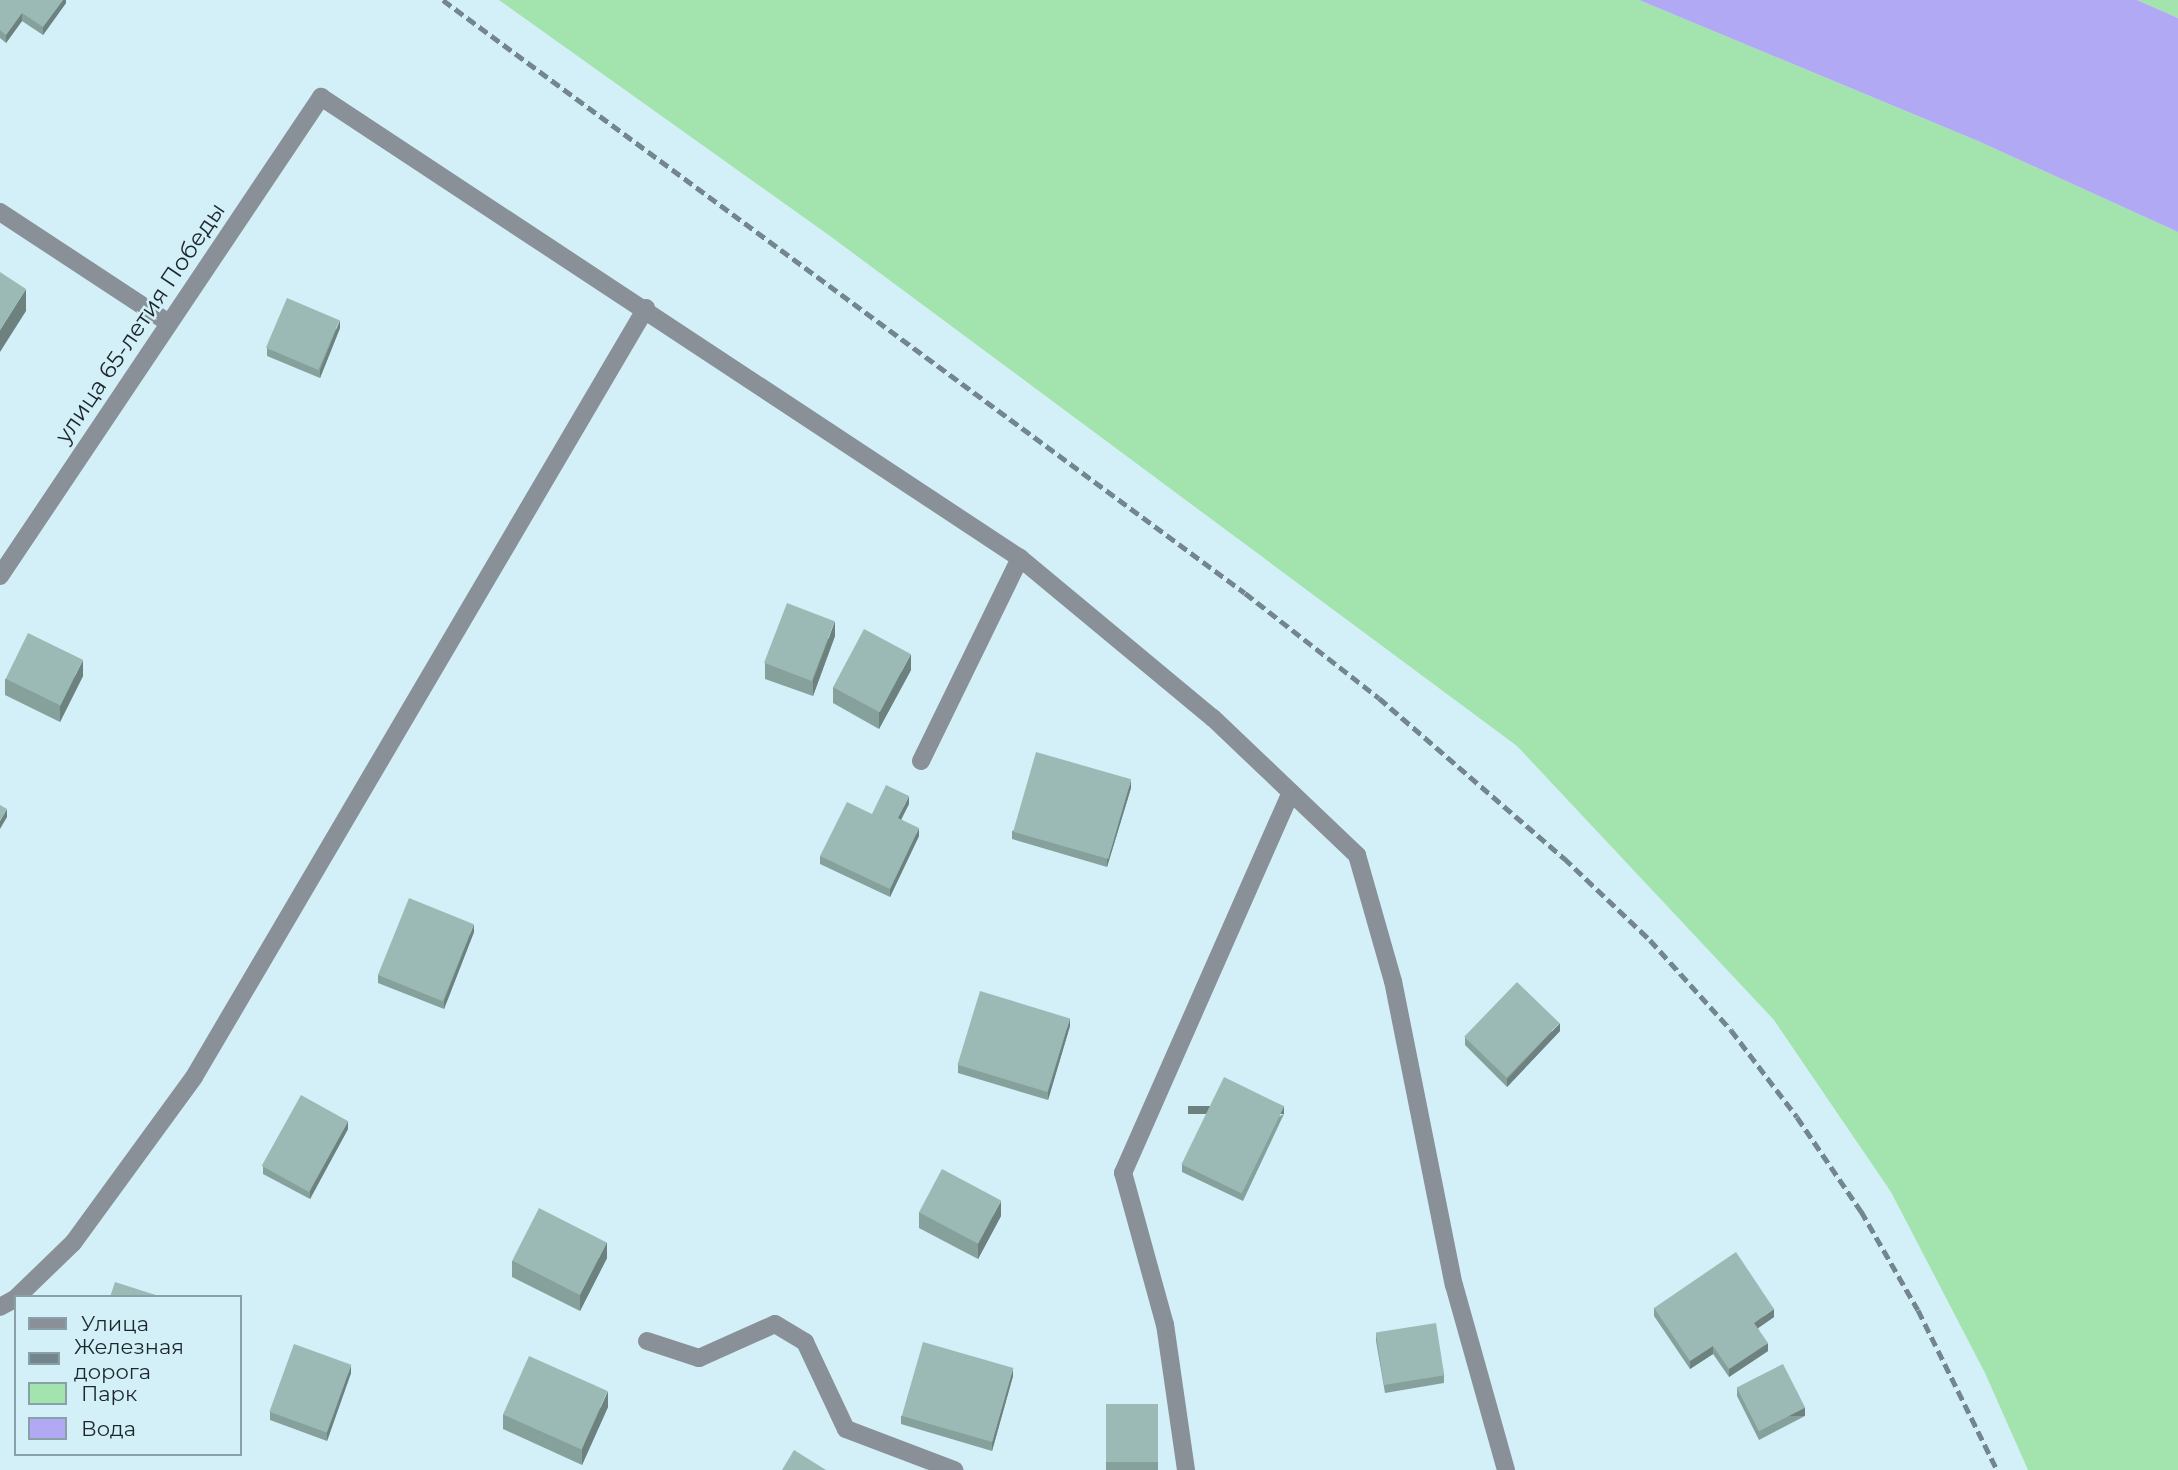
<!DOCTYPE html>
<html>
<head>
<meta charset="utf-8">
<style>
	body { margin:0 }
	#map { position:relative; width:2178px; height:1470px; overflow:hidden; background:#d3f0f9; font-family:Montserrat,sans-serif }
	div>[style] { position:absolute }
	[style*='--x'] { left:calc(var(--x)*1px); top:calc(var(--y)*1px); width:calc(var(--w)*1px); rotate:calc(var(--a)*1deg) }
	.green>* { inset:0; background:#a3e4ae }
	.water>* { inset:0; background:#b2a9f4 }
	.minor>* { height:18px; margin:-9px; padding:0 9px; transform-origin:9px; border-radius:9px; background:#899098 }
	.rail>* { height:5px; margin-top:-2.5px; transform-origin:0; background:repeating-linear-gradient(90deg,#73868d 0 10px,transparent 0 15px) }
	.wall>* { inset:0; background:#86a09c; transform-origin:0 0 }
	.shaded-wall>* { inset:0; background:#6d827f; transform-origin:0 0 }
	.building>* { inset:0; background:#9cbab5; transform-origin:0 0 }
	span { translate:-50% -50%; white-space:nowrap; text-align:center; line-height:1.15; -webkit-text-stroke:5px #d3f0f9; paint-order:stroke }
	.street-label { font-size:23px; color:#1d272b }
	.legend { position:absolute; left:14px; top:1295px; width:228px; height:161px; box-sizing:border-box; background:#d3f0f9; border:2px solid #8aa0a7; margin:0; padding:9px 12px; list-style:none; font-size:21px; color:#1d272b }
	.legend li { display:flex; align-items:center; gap:14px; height:35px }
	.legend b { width:35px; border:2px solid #8aa0a7 }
</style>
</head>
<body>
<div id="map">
	<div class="green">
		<div style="clip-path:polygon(499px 0,1639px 0,1978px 141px,2178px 232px,2178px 1470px,2028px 1470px,1985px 1373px,1891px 1192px,1774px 1020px,1517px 746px,830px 236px)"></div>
		<div style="clip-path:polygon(2137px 0,2178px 0,2178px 18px)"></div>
	</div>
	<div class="water">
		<div style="clip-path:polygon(1639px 0,2137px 0,2178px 18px,2178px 232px,1978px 141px)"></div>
	</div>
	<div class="minor">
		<div style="--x:0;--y:212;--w:202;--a:33.3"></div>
		<div style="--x:0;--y:576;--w:577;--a:-56.17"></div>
		<div style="--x:321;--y:97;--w:837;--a:33.41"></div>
		<div style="--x:1020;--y:558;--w:251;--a:39.7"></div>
		<div style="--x:1213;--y:718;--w:199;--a:43.6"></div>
		<div style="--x:1357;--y:855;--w:131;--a:74.1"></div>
		<div style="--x:1393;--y:981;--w:310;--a:78.7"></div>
		<div style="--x:1454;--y:1285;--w:192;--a:74.3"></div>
		<div style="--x:921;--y:761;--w:226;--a:-64"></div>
		<div style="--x:17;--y:1297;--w:78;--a:-44"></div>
		<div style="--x:73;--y:1243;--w:205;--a:-53.9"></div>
		<div style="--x:194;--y:1077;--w:892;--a:-59.55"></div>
		<div style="--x:0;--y:1307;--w:18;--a:-29"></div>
		<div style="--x:647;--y:1341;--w:55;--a:18.1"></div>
		<div style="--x:699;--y:1358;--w:83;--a:-24.1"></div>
		<div style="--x:775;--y:1324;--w:35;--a:31"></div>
		<div style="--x:805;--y:1342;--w:96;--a:64.8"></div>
		<div style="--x:846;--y:1429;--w:116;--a:20.8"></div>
		<div style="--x:1186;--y:1470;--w:147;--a:-98.2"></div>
		<div style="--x:1165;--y:1325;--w:158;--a:-105.4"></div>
		<div style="--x:1123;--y:1173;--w:416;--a:-66.2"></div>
	</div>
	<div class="rail">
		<div style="--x:443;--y:0;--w:997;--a:36.48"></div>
		<div style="--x:1245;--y:593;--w:170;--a:38.1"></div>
		<div style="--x:1379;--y:698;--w:245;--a:40.9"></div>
		<div style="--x:1564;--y:858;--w:119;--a:43.6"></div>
		<div style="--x:1650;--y:940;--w:121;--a:48"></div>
		<div style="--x:1731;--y:1030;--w:109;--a:52.8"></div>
		<div style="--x:1797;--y:1117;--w:114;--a:55.8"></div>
		<div style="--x:1861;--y:1211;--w:114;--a:60.1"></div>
		<div style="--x:1918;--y:1310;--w:178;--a:63.7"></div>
	</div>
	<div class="wall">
		<div style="clip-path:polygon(0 0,66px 0,66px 3px,43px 35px,22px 21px,6px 43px,0 38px)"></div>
		<div style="clip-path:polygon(340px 328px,320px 378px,267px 356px,267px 348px)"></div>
		<div style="clip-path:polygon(835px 636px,813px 696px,765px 679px,765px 663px)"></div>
		<div style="clip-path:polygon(911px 670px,879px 729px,833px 703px,833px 687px)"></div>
		<div style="clip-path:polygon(83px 676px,60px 722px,5px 695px,5px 679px)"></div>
		<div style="clip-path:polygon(1131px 788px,1107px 867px,1012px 839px,1012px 831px)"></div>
		<div style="clip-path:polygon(909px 804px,901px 819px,919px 836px,890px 897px,820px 864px,820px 856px)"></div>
		<div style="clip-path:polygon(474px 932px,444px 1009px,378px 983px,378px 975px)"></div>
		<div style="clip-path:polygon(1070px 1026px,1048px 1100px,958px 1073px,958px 1065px)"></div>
		<div style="clip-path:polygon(1560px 1031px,1507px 1087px,1465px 1045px,1465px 1037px)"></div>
		<div style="clip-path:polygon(1284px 1114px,1243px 1201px,1182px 1172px,1182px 1164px)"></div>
		<div style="clip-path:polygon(348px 1129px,310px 1199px,263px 1174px,263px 1166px)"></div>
		<div style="clip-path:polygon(919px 1212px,1001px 1216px,978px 1259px,919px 1228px)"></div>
		<div style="clip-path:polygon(607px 1258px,580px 1311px,512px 1277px,512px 1261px)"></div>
		<div style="clip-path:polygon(1654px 1308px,1774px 1317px,1758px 1328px,1768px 1351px,1729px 1377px,1713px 1354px,1690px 1369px,1654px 1316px)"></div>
		<div style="clip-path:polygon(1376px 1333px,1444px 1375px,1444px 1383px,1385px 1393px,1376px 1341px)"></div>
		<div style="clip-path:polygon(351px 1373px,327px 1441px,270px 1420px,270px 1412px)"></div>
		<div style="clip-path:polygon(1013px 1376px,992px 1451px,901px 1424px,901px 1416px)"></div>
		<div style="clip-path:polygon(1737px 1388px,1805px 1416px,1759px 1440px,1737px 1396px)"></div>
		<div style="left:1106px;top:1404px;width:52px;height:66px"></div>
		<div style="clip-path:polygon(608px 1407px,582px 1465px,503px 1429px,503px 1414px)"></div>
	</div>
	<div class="shaded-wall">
		<div style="clip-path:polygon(63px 0,66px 0,66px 3px,43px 35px,43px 27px)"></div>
		<div style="clip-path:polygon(22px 13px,22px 21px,6px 43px,6px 35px)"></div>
		<div style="clip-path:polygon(26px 289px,26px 311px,0 352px,0 330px)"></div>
		<div style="clip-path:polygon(340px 320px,340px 328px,320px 378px,320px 370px)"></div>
		<div style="clip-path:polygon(835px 621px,835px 636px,813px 696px,813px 680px)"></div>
		<div style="clip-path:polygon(911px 654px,911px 670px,879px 729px,879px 713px)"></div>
		<div style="clip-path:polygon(83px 660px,83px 676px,60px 722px,60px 706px)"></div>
		<div style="clip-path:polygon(1131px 780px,1131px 788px,1107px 867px,1107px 859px)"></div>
		<div style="clip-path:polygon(909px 796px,909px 804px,898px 826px,898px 818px)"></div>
		<div style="clip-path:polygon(7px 809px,7px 817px,0 829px,0 821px)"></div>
		<div style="clip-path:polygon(919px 828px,919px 836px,890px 897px,890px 889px)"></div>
		<div style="clip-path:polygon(474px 924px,474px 932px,444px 1009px,444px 1001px)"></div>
		<div style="clip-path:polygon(1070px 1018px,1070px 1026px,1048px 1100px,1048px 1092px)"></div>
		<div style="clip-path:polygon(1560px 1023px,1560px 1031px,1507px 1087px,1507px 1079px)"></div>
		<div style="left:1284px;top:1106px;width:8px;height:96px;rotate:90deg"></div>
		<div style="clip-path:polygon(348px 1121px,348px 1129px,310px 1199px,310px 1191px)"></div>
		<div style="clip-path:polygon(1001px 1201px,1001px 1216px,978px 1259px,978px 1243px)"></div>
		<div style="clip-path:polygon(607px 1242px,607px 1258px,580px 1311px,580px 1295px)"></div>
		<div style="clip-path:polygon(1774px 1309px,1774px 1317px,1754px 1331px,1754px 1323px)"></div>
		<div style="clip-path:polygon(1768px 1343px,1768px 1351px,1729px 1377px,1729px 1369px)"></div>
		<div style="clip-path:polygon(1713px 1346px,1713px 1354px,1690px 1369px,1690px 1361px)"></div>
		<div style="clip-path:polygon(351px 1365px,351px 1373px,327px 1441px,327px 1433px)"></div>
		<div style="clip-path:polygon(1013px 1368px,1013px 1376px,992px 1451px,992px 1443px)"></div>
		<div style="clip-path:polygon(608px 1391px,608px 1407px,582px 1465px,582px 1449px)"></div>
		<div style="left:1805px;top:1408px;width:8px;height:52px;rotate:90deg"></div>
	</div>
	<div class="building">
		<div style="clip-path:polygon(0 0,63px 0,43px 27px,22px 13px,6px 35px,0 30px)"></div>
		<div style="clip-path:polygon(0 272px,26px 289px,0 330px)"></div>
		<div style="left:287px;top:298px;width:57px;height:54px;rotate:23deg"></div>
		<div style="left:787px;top:603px;width:51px;height:64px;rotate:21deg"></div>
		<div style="left:864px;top:629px;width:53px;height:66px;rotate:28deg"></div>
		<div style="left:28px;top:633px;width:61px;height:51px;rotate:26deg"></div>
		<div style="left:1036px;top:752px;width:99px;height:83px;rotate:16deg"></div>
		<div style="clip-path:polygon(886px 785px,909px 796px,898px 818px,919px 828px,890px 889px,820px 856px,847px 802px,872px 814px)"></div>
		<div style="clip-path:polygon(0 805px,7px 809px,0 821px)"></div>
		<div style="left:409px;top:898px;width:70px;height:83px;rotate:22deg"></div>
		<div style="left:1517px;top:982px;width:59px;height:76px;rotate:44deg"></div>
		<div style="left:980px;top:991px;width:94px;height:77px;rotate:17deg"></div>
		<div style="left:1224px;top:1077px;width:67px;height:97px;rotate:26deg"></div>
		<div style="left:301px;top:1095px;width:54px;height:81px;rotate:29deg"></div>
		<div style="left:942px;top:1169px;width:67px;height:49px;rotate:28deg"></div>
		<div style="left:539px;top:1208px;width:76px;height:59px;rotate:27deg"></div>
		<div style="clip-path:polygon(1736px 1252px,1774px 1309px,1754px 1323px,1768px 1343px,1729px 1369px,1713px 1346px,1690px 1361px,1654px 1308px)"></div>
		<div style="clip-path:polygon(115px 1282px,162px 1297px,110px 1297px)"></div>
		<div style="left:1436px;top:1323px;width:53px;height:61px;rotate:81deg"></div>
		<div style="left:923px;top:1342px;width:94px;height:77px;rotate:16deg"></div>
		<div style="left:294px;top:1344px;width:61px;height:72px;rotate:20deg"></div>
		<div style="left:529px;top:1356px;width:86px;height:64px;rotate:24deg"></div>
		<div style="left:1783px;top:1364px;width:49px;height:52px;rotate:63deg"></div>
		<div style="left:1106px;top:1404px;width:52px;height:58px"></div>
		<div style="clip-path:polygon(794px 1450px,826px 1470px,782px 1470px)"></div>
	</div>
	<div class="street-label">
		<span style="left:140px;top:323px;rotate:-56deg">улица 65-летия Победы</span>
	</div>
	<ul class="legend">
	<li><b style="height:9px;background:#899098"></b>Улица</li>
	<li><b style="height:9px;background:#73868d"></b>Железная дорога</li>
	<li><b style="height:19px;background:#a3e4ae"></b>Парк</li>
	<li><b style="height:19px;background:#b2a9f4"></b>Вода</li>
	</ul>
</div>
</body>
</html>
